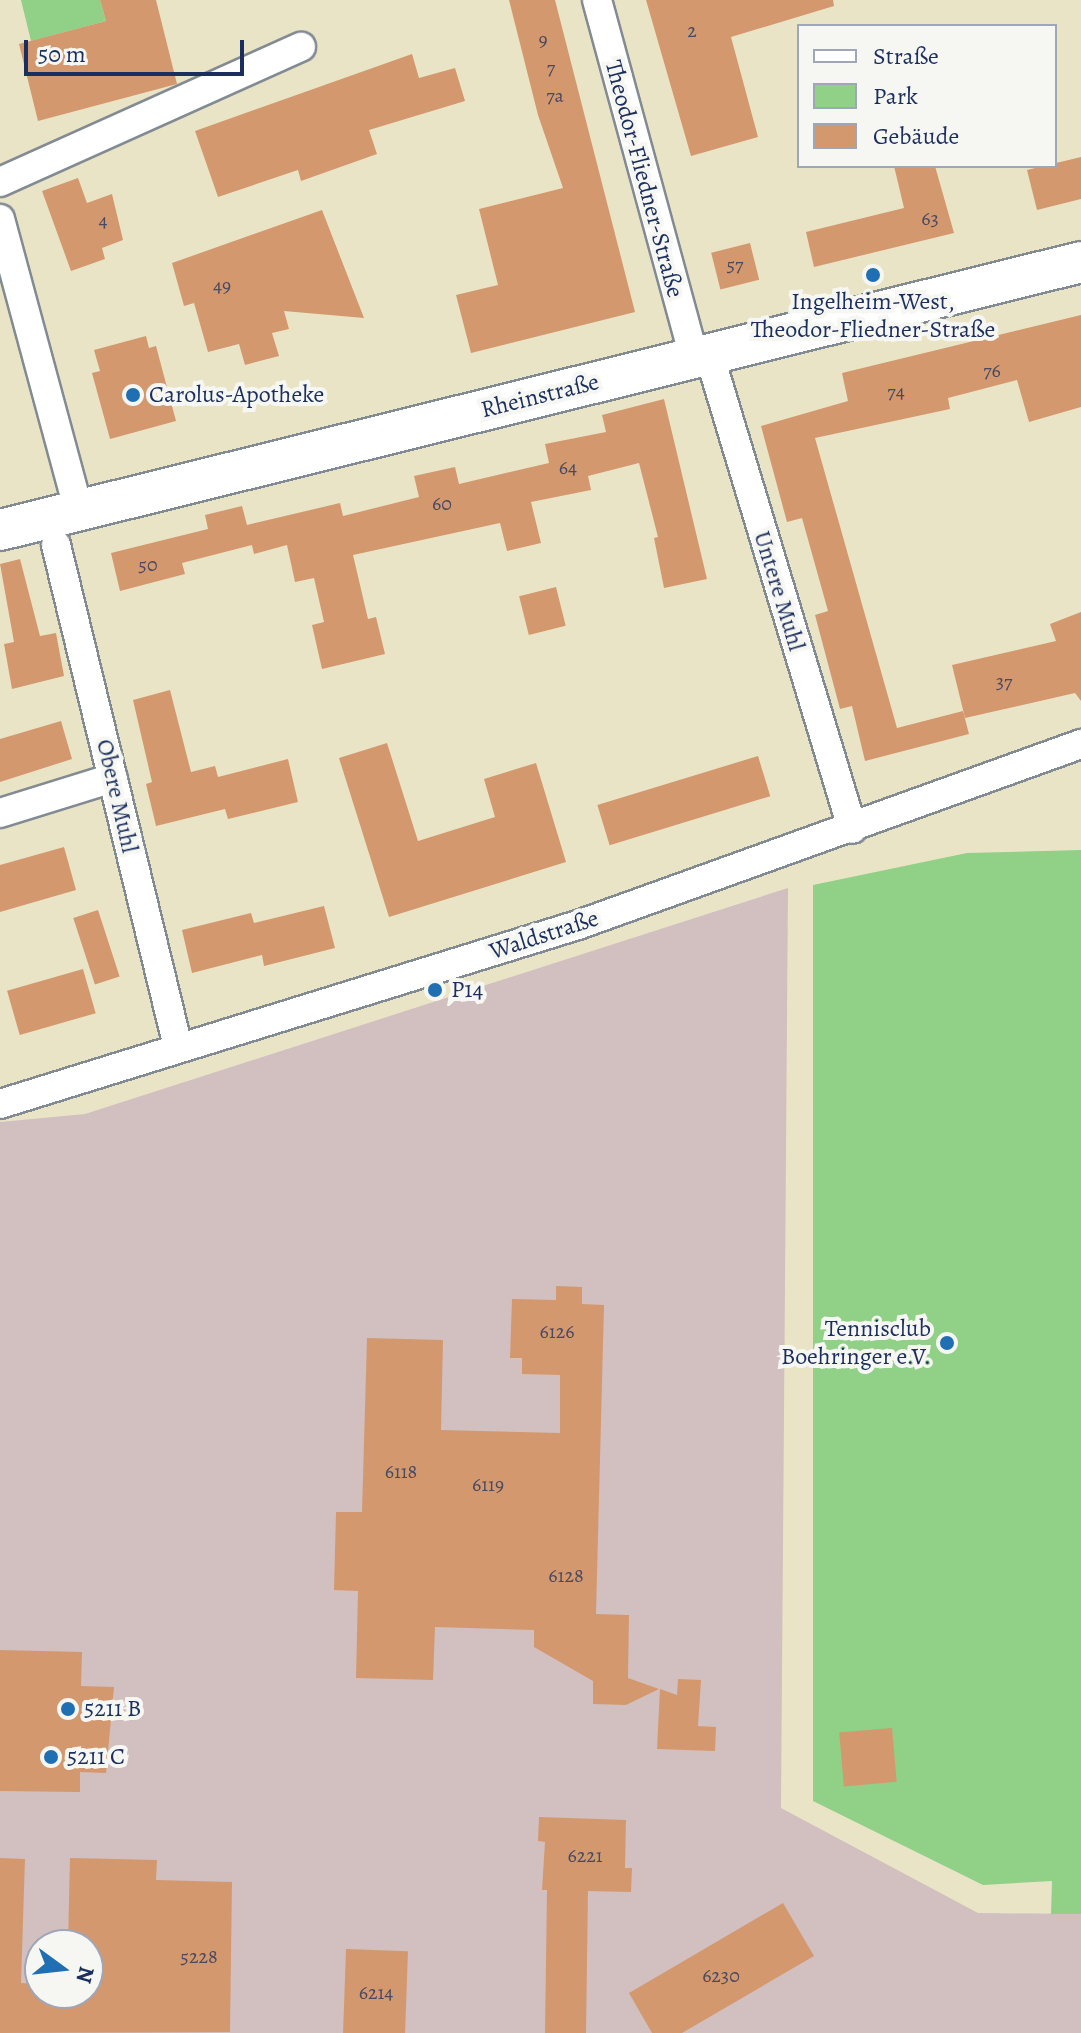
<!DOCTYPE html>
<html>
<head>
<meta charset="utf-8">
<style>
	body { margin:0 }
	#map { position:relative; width:1081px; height:2033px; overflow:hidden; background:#eae4c6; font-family:Alegreya,serif }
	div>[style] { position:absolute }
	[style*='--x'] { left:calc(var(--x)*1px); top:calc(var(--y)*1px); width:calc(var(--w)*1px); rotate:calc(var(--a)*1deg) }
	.industrial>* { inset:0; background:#d2bfc0 }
	.green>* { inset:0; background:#90d087 }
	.building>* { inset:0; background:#d4986e; transform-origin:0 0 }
	.roads { filter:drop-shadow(2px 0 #828a92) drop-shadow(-2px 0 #828a92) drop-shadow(0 2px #828a92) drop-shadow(0 -2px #828a92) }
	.minor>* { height:28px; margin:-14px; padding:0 14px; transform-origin:14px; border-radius:14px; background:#fff }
	.secondary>* { height:40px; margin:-20px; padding:0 20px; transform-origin:20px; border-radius:20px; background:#fff }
	.dots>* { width:22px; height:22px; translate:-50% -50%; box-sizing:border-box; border:4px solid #f6f6f2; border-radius:50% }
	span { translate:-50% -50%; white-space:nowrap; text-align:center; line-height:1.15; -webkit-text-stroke:8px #f6f6f2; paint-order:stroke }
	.number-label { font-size:20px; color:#494962 }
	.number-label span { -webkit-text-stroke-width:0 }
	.street-label { font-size:24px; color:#1b2f5e }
	.poi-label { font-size:24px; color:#1b2f5e }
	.left { translate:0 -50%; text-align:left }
	.right { translate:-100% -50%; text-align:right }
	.legend { position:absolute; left:797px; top:24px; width:260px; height:144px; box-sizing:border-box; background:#f6f6f2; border:2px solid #9ea6b7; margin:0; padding:10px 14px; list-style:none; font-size:24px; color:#1b2f5e }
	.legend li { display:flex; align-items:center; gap:16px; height:40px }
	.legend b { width:40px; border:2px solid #9ea6b7 }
	.north { position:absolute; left:24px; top:1929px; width:80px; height:80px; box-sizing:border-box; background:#f6f6f2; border:2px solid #9ea6b7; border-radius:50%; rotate:105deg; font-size:22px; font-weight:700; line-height:32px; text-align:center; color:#1b2f5e }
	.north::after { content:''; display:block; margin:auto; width:28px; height:36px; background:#1f6fb2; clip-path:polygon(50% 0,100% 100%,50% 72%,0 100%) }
	.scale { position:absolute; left:24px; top:40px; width:220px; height:36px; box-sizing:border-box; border:4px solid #1b2f5e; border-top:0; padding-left:10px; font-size:24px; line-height:28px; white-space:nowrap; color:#1b2f5e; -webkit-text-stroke:6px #f6f6f2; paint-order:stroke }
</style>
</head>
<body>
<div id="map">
	<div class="industrial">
		<div style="clip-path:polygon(evenodd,788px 888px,781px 1808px,978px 1913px,1081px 1914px,1081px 2033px,0 2033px,0 1122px,85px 1114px,788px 888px,40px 1945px,88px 1945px,88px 1993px,40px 1993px,40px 1945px)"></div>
	</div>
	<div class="green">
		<div style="clip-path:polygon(21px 0,100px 0,106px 21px,31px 41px)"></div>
		<div style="clip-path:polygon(1081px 850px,1081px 1914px,1051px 1914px,1052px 1881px,983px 1885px,813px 1801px,813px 885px,967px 853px)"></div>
	</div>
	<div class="building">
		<div style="clip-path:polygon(100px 0,156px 0,177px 84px,38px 121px,19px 44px,106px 21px)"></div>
		<div style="clip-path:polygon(509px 0,555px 0,635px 312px,471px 353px,456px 295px,498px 285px,479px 209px,563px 188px,538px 115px)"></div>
		<div style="clip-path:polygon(646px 0,833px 0,834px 6px,731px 37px,758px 137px,691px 156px)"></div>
		<div style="clip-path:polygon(412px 54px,419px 78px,455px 68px,465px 101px,369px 130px,377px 154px,301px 181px,298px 170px,218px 197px,195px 131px)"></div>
		<div style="clip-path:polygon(1081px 157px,1081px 199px,1037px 210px,1027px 170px)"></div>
		<div style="clip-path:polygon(894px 166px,935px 166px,954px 233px,814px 267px,806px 232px,904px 208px)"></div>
		<div style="clip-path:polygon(78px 178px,87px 203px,112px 194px,123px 240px,102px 248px,105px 259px,71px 271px,42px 191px)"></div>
		<div style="clip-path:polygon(322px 210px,364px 318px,284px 311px,289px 329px,272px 333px,279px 356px,245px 365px,239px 344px,208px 352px,194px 303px,184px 306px,172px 263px)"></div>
		<div style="left:750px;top:243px;width:38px;height:40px;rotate:76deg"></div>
		<div style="clip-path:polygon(1081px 315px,1081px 407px,1029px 422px,1017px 380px,948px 398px,950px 409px,815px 438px,897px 728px,963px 711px,969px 734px,865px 761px,852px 706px,840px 709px,815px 615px,828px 611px,802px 518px,787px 522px,761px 426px,848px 401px,842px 373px)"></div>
		<div style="clip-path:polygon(146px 336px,149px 348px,156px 346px,176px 421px,110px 439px,92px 373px,100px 371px,94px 350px)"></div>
		<div style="clip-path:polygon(664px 399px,707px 579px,664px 588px,654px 538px,658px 537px,639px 463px,588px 476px,591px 490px,531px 502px,541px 543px,507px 551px,500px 523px,353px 555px,368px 619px,376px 617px,385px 654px,322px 669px,312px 625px,324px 622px,314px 578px,295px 582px,287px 545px,254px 554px,249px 533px,252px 545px,182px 563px,185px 574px,120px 591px,111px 553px,208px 529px,205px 515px,242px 506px,247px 525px,340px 503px,343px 516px,419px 497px,414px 476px,455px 467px,459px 484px,549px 463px,545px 444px,606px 432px,602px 415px)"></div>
		<div style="clip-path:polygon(20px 559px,40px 636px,56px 633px,64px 676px,12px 689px,4px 644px,14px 642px,0 564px)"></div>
		<div style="left:556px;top:587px;width:40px;height:38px;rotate:76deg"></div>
		<div style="clip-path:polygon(1081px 612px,1081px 701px,1075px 693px,965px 718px,952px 665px,1056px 641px,1050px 624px)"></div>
		<div style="clip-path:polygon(170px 690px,191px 772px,215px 766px,218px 777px,288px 759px,298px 802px,228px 819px,225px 809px,156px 826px,146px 784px,152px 782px,133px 700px)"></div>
		<div style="clip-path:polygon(61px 721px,72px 759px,0 782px,0 739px)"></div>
		<div style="clip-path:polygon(387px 743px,418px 841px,495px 817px,484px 779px,536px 763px,566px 862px,389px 917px,339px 758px)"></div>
		<div style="left:758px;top:756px;width:42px;height:168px;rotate:73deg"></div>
		<div style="clip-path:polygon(64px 847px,76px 890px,0 912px,0 865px)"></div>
		<div style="clip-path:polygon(324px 906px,335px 948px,264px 966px,262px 955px,192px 973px,182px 930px,251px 913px,254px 923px)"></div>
		<div style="left:98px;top:910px;width:70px;height:26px;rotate:72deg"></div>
		<div style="left:83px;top:969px;width:46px;height:79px;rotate:74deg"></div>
		<div style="clip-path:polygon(556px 1286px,582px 1287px,582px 1304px,604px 1305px,596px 1614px,629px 1615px,628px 1678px,659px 1689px,626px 1705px,593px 1704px,593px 1681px,534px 1647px,534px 1630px,435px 1627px,433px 1680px,356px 1678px,358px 1591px,334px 1590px,336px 1512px,362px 1512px,367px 1338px,443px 1340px,441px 1430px,560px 1433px,560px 1375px,522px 1374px,522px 1358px,510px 1358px,512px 1299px,556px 1300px)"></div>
		<div style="clip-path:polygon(0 1650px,82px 1652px,81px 1686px,114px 1687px,106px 1773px,80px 1772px,80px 1792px,0 1791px)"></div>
		<div style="clip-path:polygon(678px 1679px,701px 1680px,698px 1726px,716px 1727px,715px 1751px,657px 1749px,660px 1689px,677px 1695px)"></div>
		<div style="left:892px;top:1728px;width:54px;height:53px;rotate:85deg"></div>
		<div style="clip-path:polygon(539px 1817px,626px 1820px,625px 1868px,632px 1868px,631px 1892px,588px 1891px,586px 2033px,545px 2033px,547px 1890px,542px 1890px,545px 1842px,538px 1841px)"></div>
		<div style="clip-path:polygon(0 1858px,25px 1859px,21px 1983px,40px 1984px,40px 1993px,88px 1993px,88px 1945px,68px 1945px,70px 1858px,157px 1860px,156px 1880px,232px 1882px,230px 2032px,0 2033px)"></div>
		<div style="clip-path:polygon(783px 1903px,814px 1956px,682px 2033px,652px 2033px,629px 1993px)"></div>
		<div style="left:346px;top:1949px;width:62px;height:84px;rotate:2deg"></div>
	</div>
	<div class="roads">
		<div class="minor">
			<div style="--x:597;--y:0;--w:370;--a:74.8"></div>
			<div style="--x:0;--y:182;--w:330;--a:-24.2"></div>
			<div style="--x:0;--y:219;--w:302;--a:74.9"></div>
			<div style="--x:709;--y:354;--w:496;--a:73.2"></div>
			<div style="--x:56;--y:545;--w:517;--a:76.34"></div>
			<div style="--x:0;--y:813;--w:118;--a:-17.2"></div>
			<div style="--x:0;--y:1104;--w:605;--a:-17.21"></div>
			<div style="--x:578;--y:925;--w:535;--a:-19.79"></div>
		</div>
		<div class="secondary">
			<div style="--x:0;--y:530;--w:1114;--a:-13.92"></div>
		</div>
	</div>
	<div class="dots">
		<div style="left:873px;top:275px;background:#1f6fb2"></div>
		<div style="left:133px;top:395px;background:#1f6fb2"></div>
		<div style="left:435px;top:990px;background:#1f6fb2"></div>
		<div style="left:947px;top:1343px;background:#1f6fb2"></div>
		<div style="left:68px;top:1709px;background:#1f6fb2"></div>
		<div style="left:51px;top:1757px;background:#1f6fb2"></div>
	</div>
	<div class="number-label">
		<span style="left:692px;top:30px">2</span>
		<span style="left:543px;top:39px">9</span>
		<span style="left:551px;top:67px">7</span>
		<span style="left:555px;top:95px">7a</span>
		<span style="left:930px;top:218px">63</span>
		<span style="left:103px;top:220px">4</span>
		<span style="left:735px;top:264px">57</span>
		<span style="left:222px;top:285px">49</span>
		<span style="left:992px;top:370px">76</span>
		<span style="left:896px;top:391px">74</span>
		<span style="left:568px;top:467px">64</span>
		<span style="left:442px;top:503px">60</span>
		<span style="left:148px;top:564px">50</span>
		<span style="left:1004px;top:681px">37</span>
		<span style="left:557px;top:1331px">6126</span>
		<span style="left:401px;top:1471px">6118</span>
		<span style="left:488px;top:1484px">6119</span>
		<span style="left:566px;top:1575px">6128</span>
		<span style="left:585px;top:1855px">6221</span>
		<span style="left:199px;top:1956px">5228</span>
		<span style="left:721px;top:1975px">6230</span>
		<span style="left:376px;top:1992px">6214</span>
	</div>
	<div class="street-label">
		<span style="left:644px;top:179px;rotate:75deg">Theodor-Fliedner-Straße</span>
		<span style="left:540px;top:396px;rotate:-14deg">Rheinstraße</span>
		<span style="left:779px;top:591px;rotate:73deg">Untere Muhl</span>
		<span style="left:117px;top:796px;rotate:77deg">Obere Muhl</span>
		<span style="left:544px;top:935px;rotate:-18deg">Waldstraße</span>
	</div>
	<div class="poi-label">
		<span style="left:873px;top:316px">Ingelheim-West,<br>Theodor-Fliedner-Straße</span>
		<span class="left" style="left:149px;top:395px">Carolus-Apotheke</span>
		<span class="left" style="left:451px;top:990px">P14</span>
		<span class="right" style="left:931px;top:1343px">Tennisclub<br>Boehringer e.V.</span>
		<span class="left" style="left:84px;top:1709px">5211 B</span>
		<span class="left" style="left:67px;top:1757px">5211 C</span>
	</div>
	<ul class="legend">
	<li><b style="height:10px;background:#fff"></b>Straße</li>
	<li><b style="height:22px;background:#90d087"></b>Park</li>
	<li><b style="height:22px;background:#d4986e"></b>Gebäude</li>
	</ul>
	<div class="north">N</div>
	<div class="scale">50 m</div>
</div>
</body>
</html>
